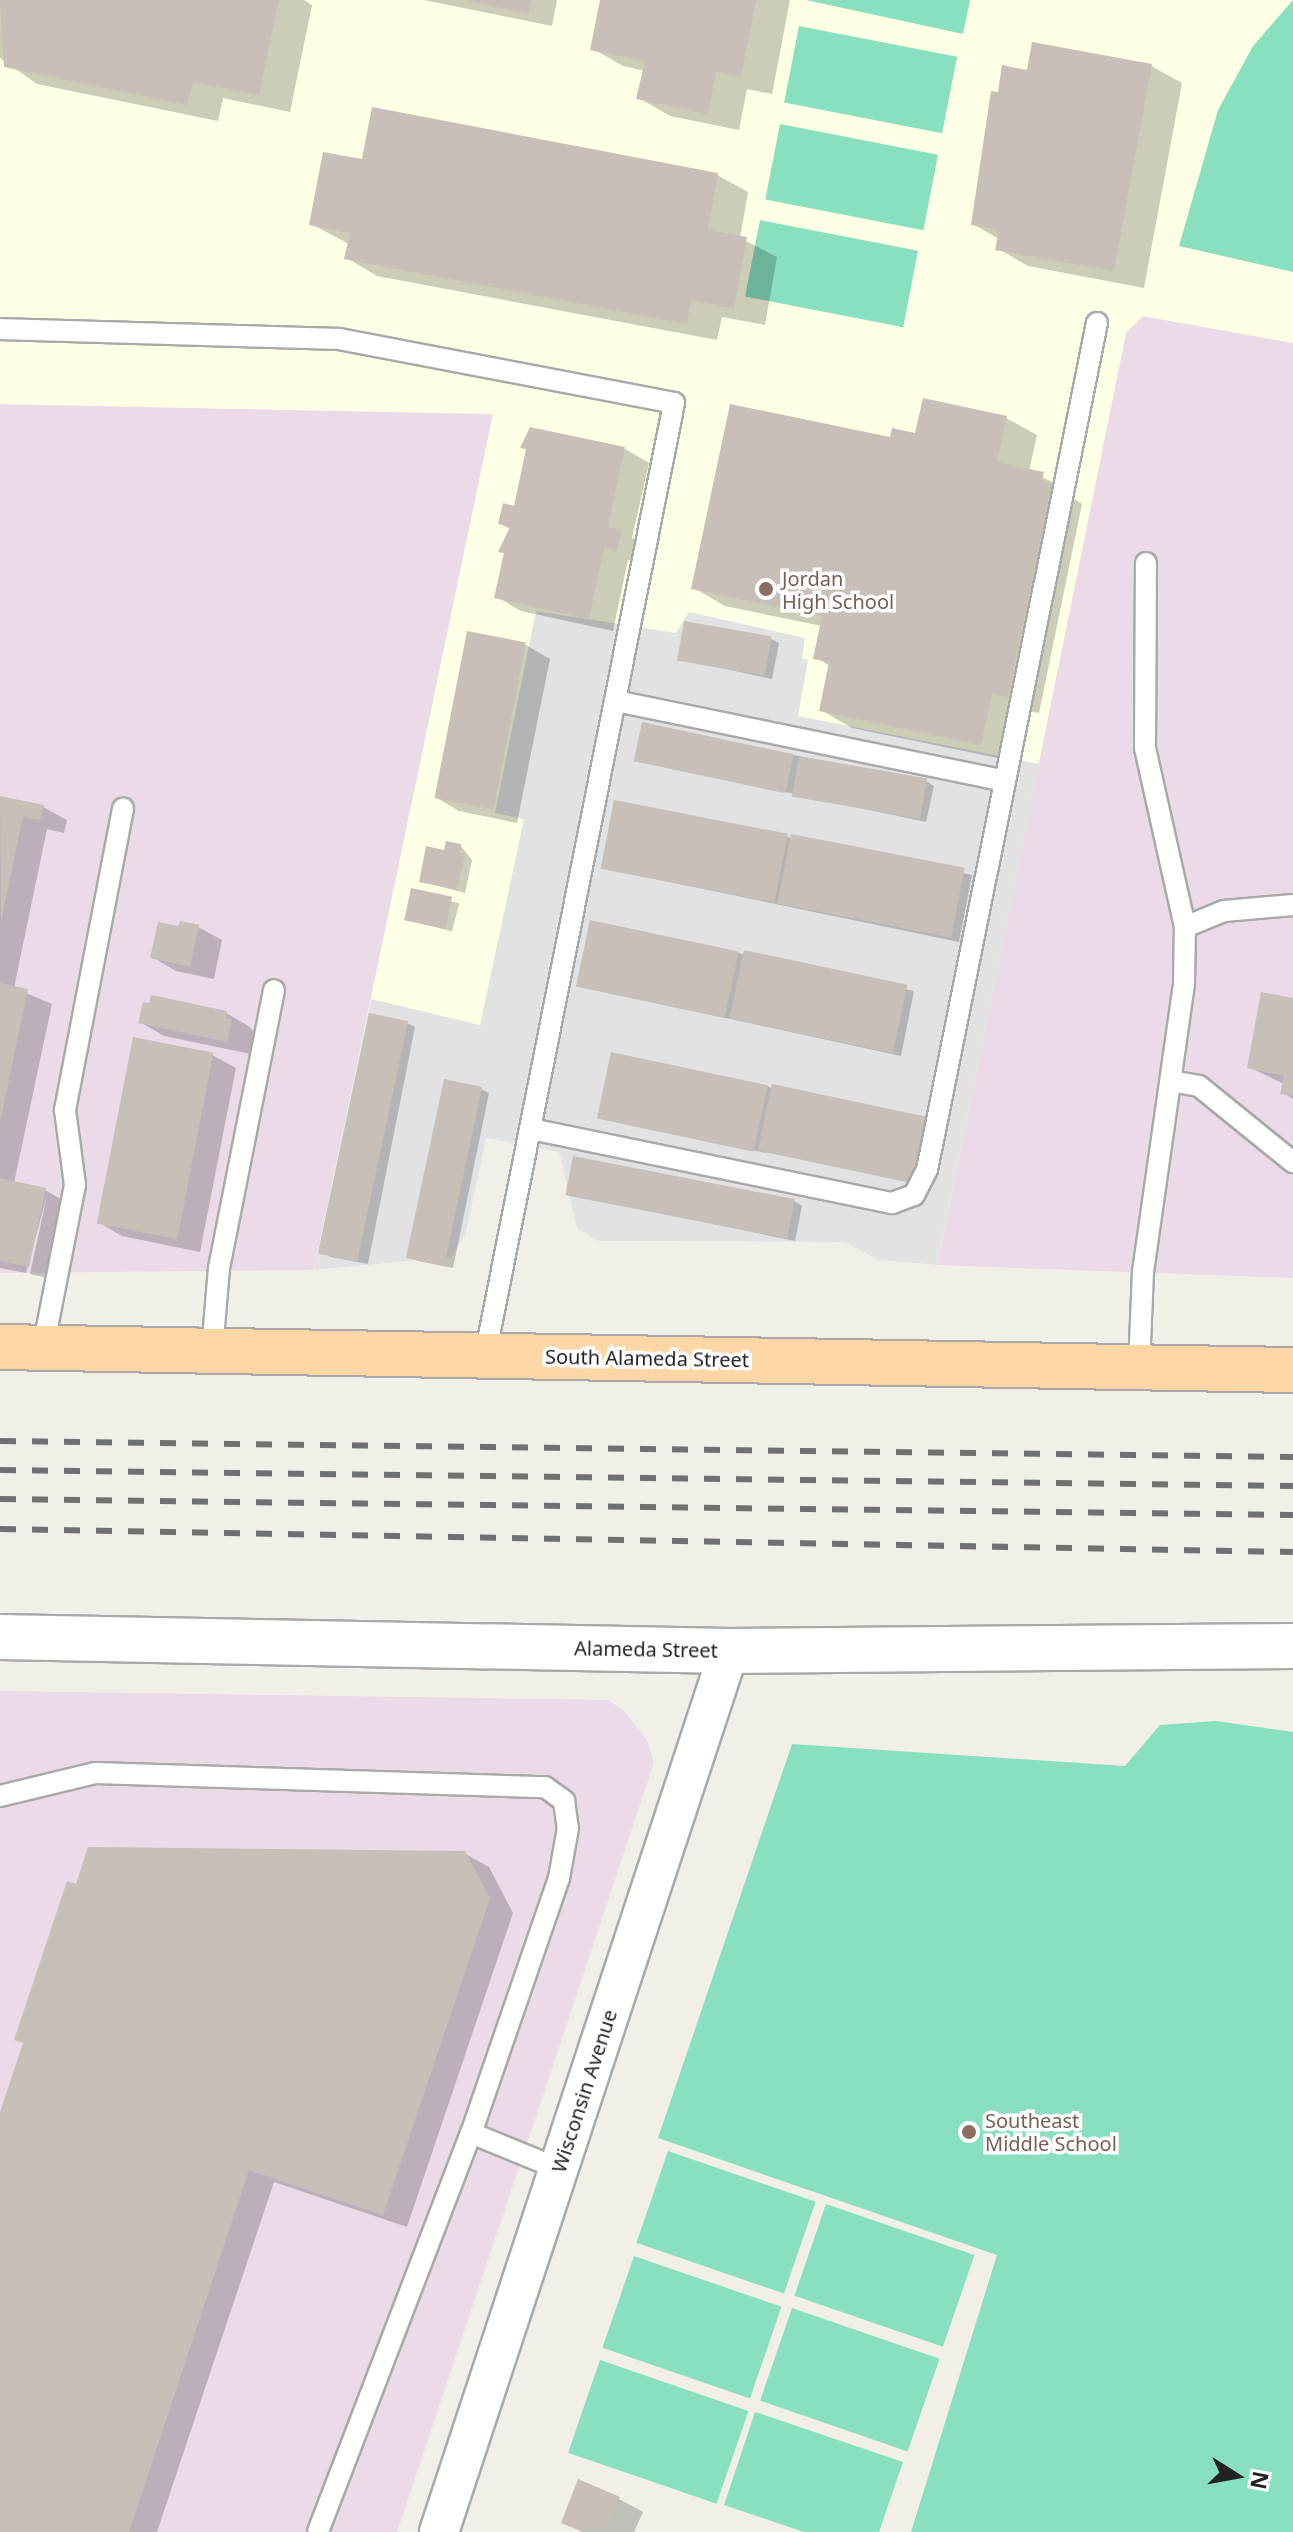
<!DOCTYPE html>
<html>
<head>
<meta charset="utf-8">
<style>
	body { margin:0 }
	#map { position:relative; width:1293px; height:2532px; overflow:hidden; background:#f2efe9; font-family:"Noto Sans",sans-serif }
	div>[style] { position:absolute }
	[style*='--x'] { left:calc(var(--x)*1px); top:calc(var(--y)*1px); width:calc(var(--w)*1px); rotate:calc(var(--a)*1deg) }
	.industrial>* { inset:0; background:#ebdbe8 }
	.education>* { inset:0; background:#ffffe5 }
	.pitch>* { inset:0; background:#88e0be; transform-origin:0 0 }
	.parking>* { inset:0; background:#e2e2e2 }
	.shadow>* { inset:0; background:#0003; transform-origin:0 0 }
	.building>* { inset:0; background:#c7bfb8; transform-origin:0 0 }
	.roads { filter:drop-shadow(2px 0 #a9a9a9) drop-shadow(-2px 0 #a9a9a9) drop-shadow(0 2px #a9a9a9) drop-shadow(0 -2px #a9a9a9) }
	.service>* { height:20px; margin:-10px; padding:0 10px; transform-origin:10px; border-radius:10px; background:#fff }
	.minor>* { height:38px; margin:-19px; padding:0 19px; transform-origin:19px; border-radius:19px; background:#fff }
	.tertiary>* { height:44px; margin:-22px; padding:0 22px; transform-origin:22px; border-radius:22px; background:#fff }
	.primary>* { height:44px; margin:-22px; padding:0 22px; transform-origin:22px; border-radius:22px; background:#fcd6a4 }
	.rail>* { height:6px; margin-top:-3px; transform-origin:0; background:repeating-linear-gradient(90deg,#707070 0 16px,transparent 0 32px) }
	.dots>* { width:22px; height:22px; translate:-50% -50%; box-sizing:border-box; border:4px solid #fff; border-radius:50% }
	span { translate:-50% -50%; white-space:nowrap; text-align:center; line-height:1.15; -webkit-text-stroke:7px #fff; paint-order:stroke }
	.education-label { font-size:20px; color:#785e54 }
	.left { translate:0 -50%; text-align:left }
	.street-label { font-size:20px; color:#222 }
	.north { position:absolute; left:1197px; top:2436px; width:80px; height:80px; -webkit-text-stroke:6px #fff; paint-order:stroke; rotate:101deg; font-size:22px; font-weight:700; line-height:32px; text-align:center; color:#222 }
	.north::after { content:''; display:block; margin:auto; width:28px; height:36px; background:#222; clip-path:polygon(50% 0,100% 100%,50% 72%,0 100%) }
</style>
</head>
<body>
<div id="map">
	<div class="industrial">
		<div style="clip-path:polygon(1142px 316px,1293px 343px,1293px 1278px,937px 1265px,1126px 333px)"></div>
		<div style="clip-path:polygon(0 404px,494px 414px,314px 1270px,0 1273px)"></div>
		<div style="clip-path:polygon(0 1691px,608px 1700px,623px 1710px,647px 1740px,654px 1763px,397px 2532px,0 2532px)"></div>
	</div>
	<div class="education">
		<div style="clip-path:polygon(0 0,1293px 0,1293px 343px,1143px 316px,1126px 333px,937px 1265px,878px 1260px,845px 1242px,599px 1241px,577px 1228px,559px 1152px,486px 1138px,466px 1233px,452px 1257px,314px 1270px,493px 414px,0 404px)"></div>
	</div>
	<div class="pitch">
		<div style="clip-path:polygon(806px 0,970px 0,963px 34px)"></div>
		<div style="clip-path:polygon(1293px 0,1293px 272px,1179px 246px,1218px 110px,1253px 46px)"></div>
		<div style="left:799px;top:26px;width:161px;height:78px;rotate:11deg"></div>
		<div style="left:780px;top:124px;width:161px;height:77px;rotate:11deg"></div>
		<div style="left:760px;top:220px;width:161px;height:78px;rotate:11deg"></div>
		<div style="clip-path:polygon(1216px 1721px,1293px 1732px,1293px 2532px,911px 2532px,997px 2255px,658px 2138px,792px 1744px,1125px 1766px,1160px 1725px)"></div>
		<div style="left:668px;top:2151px;width:156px;height:97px;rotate:19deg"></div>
		<div style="left:826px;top:2204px;width:157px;height:97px;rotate:19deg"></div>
		<div style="left:634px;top:2256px;width:156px;height:97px;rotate:19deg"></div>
		<div style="left:792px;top:2308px;width:156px;height:98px;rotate:19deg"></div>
		<div style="left:600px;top:2360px;width:157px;height:98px;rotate:19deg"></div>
		<div style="clip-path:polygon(755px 2412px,903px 2462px,879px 2532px,804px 2532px,724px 2505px)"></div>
	</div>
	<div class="parking">
		<div style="clip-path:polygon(536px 611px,676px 633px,689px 612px,805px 638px,802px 658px,808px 660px,798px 716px,1039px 764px,937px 1265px,878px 1260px,845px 1242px,599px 1241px,577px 1228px,559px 1152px,486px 1138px,466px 1233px,452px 1257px,314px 1270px,371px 999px,480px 1025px,524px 819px,495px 813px)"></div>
	</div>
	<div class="shadow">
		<div style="clip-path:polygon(0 0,304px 0,312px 5px,290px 112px,223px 98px,218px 121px,37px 84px,0 58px)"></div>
		<div style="clip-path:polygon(424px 0,557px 0,552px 26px)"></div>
		<div style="clip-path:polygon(602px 0,790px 0,772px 94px,747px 89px,739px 130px,670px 116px,639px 98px,645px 71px,623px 66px,593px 49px)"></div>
		<div style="clip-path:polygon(1151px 66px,1182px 83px,1144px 288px,1028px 266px,997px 248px,999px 239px,973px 224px,992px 93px)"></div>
		<div style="clip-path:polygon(717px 175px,748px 192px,740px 238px,777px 257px,765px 325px,722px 317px,717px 340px,377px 276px,347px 258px,349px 244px,311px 224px)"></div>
		<div style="clip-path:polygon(1006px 418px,1037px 435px,1029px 471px,1074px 492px,1073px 498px,1082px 504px,1039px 713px,1023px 710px,1012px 761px,852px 728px,821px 710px,830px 666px,816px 658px,822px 626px,725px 606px,694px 588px,892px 439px)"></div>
		<div style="clip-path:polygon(523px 447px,625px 449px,649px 463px,632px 538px,645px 545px,641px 563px,628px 560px,613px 631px,521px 611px,497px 597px,506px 554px,501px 551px,511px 530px,500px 523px,516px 508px,528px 450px)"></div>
		<div style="clip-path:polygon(468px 634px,526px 645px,550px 659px,517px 823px,459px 811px,435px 797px)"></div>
		<div style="clip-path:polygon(771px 639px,779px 643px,772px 679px,679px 659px)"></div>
		<div style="clip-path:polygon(793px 755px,926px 781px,934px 786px,926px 822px,636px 760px)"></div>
		<div style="clip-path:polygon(0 798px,43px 807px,67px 820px,64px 833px,47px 829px,14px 988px,52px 1004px,14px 1183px,45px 1190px,69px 1204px,53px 1279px,30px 1274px,47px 1195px,26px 1273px,0 1268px)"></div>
		<div style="clip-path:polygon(787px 837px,972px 875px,959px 942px,602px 868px)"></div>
		<div style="clip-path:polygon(461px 846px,472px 860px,465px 893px,421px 881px,446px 852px)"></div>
		<div style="left:413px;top:891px;width:48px;height:29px;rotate:15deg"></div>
		<div style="clip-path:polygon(198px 927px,222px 940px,214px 979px,176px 971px,152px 957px,179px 928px)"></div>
		<div style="clip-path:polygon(738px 953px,914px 991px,901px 1056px,579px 986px)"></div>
		<div style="clip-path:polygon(1293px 1000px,1293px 1099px,1283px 1093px,1284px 1084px,1249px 1067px)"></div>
		<div style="clip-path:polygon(226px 1013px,250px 1027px,255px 1035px,251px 1054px,164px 1036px,140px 1022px)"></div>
		<div style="clip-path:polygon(407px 1023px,415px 1027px,368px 1264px,331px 1257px,324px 1253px)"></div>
		<div style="clip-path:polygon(212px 1055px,236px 1068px,200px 1252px,122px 1236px,98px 1222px)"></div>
		<div style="clip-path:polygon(767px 1086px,773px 1089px,766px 1153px,600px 1118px)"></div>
		<div style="clip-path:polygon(481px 1089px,489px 1093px,453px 1268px,418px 1261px,410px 1257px)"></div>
		<div style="clip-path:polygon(568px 1194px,794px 1201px,802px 1206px,795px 1241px)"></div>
		<div style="clip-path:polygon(464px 1853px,489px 1867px,513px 1913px,407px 2227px,274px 2182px,157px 2532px,0 2532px,0 2119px)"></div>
		<div style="clip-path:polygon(619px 2499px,643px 2512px,634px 2532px,582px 2532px,564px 2522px)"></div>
	</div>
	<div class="building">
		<div style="clip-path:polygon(0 0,279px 0,259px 95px,193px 82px,187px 105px,4px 67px)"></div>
		<div style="clip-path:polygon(466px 0,531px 0,528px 14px)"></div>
		<div style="clip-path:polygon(600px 0,756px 0,741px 77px,716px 72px,708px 114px,636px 99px,645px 61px,590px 50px)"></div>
		<div style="clip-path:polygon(1032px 42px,1152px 64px,1114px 271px,995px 250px,999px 230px,971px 225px,991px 91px,998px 92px,1002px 65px,1027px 70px)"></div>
		<div style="clip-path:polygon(372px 107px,718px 173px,708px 230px,747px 237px,734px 309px,691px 300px,687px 324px,344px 259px,350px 233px,309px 225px,323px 152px,362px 159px)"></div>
		<div style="clip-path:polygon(923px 398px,1007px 416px,997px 462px,1044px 472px,1042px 482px,1052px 484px,1008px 697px,992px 693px,981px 745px,819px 711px,829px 662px,813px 659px,822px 616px,691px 589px,730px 404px,890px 437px,892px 428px,915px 433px)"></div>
		<div style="clip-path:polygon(530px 427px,625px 447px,608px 527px,622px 530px,617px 551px,604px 547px,589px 619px,494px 598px,504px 553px,498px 552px,510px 527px,498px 524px,503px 503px,514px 506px,526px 449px,520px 448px)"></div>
		<div style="left:684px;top:621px;width:89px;height:40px;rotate:10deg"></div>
		<div style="left:467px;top:631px;width:60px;height:170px;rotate:11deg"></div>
		<div style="left:642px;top:722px;width:155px;height:40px;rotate:12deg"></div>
		<div style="left:799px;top:756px;width:130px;height:41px;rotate:10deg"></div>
		<div style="clip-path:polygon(0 796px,44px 805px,40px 820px,23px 817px,1px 921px)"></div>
		<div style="left:614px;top:800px;width:177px;height:70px;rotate:11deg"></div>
		<div style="left:791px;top:834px;width:177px;height:71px;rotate:11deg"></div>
		<div style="clip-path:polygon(446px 841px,461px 844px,460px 853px,465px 854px,457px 890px,419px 882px,426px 846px,444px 850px)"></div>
		<div style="left:411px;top:888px;width:42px;height:33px;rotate:12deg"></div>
		<div style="left:590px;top:920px;width:152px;height:68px;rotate:12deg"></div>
		<div style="clip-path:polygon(180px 921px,199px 925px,190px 967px,150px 958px,158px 922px,178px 926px)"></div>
		<div style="left:744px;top:950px;width:167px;height:70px;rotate:12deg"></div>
		<div style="clip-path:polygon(0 983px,28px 989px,1px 1118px,0 1117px)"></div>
		<div style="clip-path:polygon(1261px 992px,1293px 998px,1293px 1096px,1280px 1094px,1284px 1076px,1247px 1068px)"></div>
		<div style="clip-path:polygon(151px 995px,227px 1011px,226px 1018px,232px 1019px,227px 1042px,138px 1023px,143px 1002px,149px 1003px)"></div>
		<div style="left:369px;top:1013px;width:40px;height:246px;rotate:12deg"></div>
		<div style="left:133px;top:1037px;width:82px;height:190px;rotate:11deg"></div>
		<div style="left:611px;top:1052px;width:160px;height:68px;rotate:12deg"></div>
		<div style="left:444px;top:1079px;width:39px;height:183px;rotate:12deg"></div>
		<div style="left:772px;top:1084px;width:160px;height:68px;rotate:12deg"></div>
		<div style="left:573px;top:1156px;width:226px;height:40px;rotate:11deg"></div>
		<div style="clip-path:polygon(0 1178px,46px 1188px,29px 1267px,0 1261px)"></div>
		<div style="clip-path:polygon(88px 1847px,465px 1851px,490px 1898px,383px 2215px,249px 2170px,129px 2532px,0 2532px,0 2112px,23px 2043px,14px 2040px,67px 1881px,76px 1884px)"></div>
		<div style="clip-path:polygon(578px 2479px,620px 2497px,605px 2531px,590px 2525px,583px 2532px,561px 2523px)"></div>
	</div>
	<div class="roads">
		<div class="service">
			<div style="--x:0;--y:329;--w:339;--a:1.7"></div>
			<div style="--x:339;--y:339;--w:341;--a:10.8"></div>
			<div style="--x:674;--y:403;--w:972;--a:101.22"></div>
			<div style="--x:616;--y:701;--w:397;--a:11.6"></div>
			<div style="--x:1185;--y:927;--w:42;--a:-22.3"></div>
			<div style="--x:1224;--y:911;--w:69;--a:-5"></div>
			<div style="--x:1171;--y:1081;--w:28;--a:10"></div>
			<div style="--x:1199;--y:1086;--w:121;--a:39"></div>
			<div style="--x:531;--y:1129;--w:369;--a:11.6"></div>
			<div style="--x:892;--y:1203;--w:23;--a:-20"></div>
			<div style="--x:914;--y:1195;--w:28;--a:-63"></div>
			<div style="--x:927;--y:1170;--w:864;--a:-78.65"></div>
			<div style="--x:43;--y:1348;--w:166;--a:-78.9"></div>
			<div style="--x:75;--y:1185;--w:76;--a:-97.6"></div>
			<div style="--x:65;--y:1110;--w:307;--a:-79.1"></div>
			<div style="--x:212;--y:1351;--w:83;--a:-85.2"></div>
			<div style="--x:219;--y:1268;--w:283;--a:-78.8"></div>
			<div style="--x:1139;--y:1367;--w:95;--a:-87.6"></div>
			<div style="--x:1143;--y:1272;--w:292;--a:-81.9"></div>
			<div style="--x:1184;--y:983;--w:56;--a:-89"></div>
			<div style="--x:1185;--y:927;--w:183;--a:-102.6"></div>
			<div style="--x:1145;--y:748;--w:185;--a:-89.7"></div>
			<div style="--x:0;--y:1796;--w:98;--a:-13.6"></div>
			<div style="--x:95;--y:1773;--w:450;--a:1.8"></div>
			<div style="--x:545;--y:1787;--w:24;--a:36"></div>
			<div style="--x:564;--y:1801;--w:27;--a:82"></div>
			<div style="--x:568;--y:1828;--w:51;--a:100.2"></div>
			<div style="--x:559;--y:1878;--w:270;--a:109"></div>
			<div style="--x:471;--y:2133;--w:427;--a:111"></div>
			<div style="--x:471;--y:2133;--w:95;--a:22.2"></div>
		</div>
		<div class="minor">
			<div style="--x:439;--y:2532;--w:928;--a:-71.78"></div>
		</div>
		<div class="tertiary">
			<div style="--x:0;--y:1637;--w:729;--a:1.1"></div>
			<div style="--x:729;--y:1651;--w:564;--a:-0.51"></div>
		</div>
		<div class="primary">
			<div style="--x:0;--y:1347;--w:1293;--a:1.02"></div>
		</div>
	</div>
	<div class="rail">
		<div style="--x:0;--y:1441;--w:1293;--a:0.71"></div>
		<div style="--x:0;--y:1470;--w:1293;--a:0.71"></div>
		<div style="--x:0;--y:1499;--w:1293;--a:0.71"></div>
		<div style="--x:0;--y:1529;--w:1293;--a:1.02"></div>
	</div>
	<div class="dots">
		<div style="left:766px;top:589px;background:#8d6e63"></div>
		<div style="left:969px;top:2132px;background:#8d6e63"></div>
	</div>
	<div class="education-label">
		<span class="left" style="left:782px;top:590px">Jordan<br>High School</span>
		<span class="left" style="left:985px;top:2132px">Southeast<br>Middle School</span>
	</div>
	<div class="street-label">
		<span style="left:647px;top:1358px;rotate:1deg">South Alameda Street</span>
		<span style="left:646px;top:1649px;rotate:1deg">Alameda Street</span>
		<span style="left:584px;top:2091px;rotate:-72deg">Wisconsin Avenue</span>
	</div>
	<div class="north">N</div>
</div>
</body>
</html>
